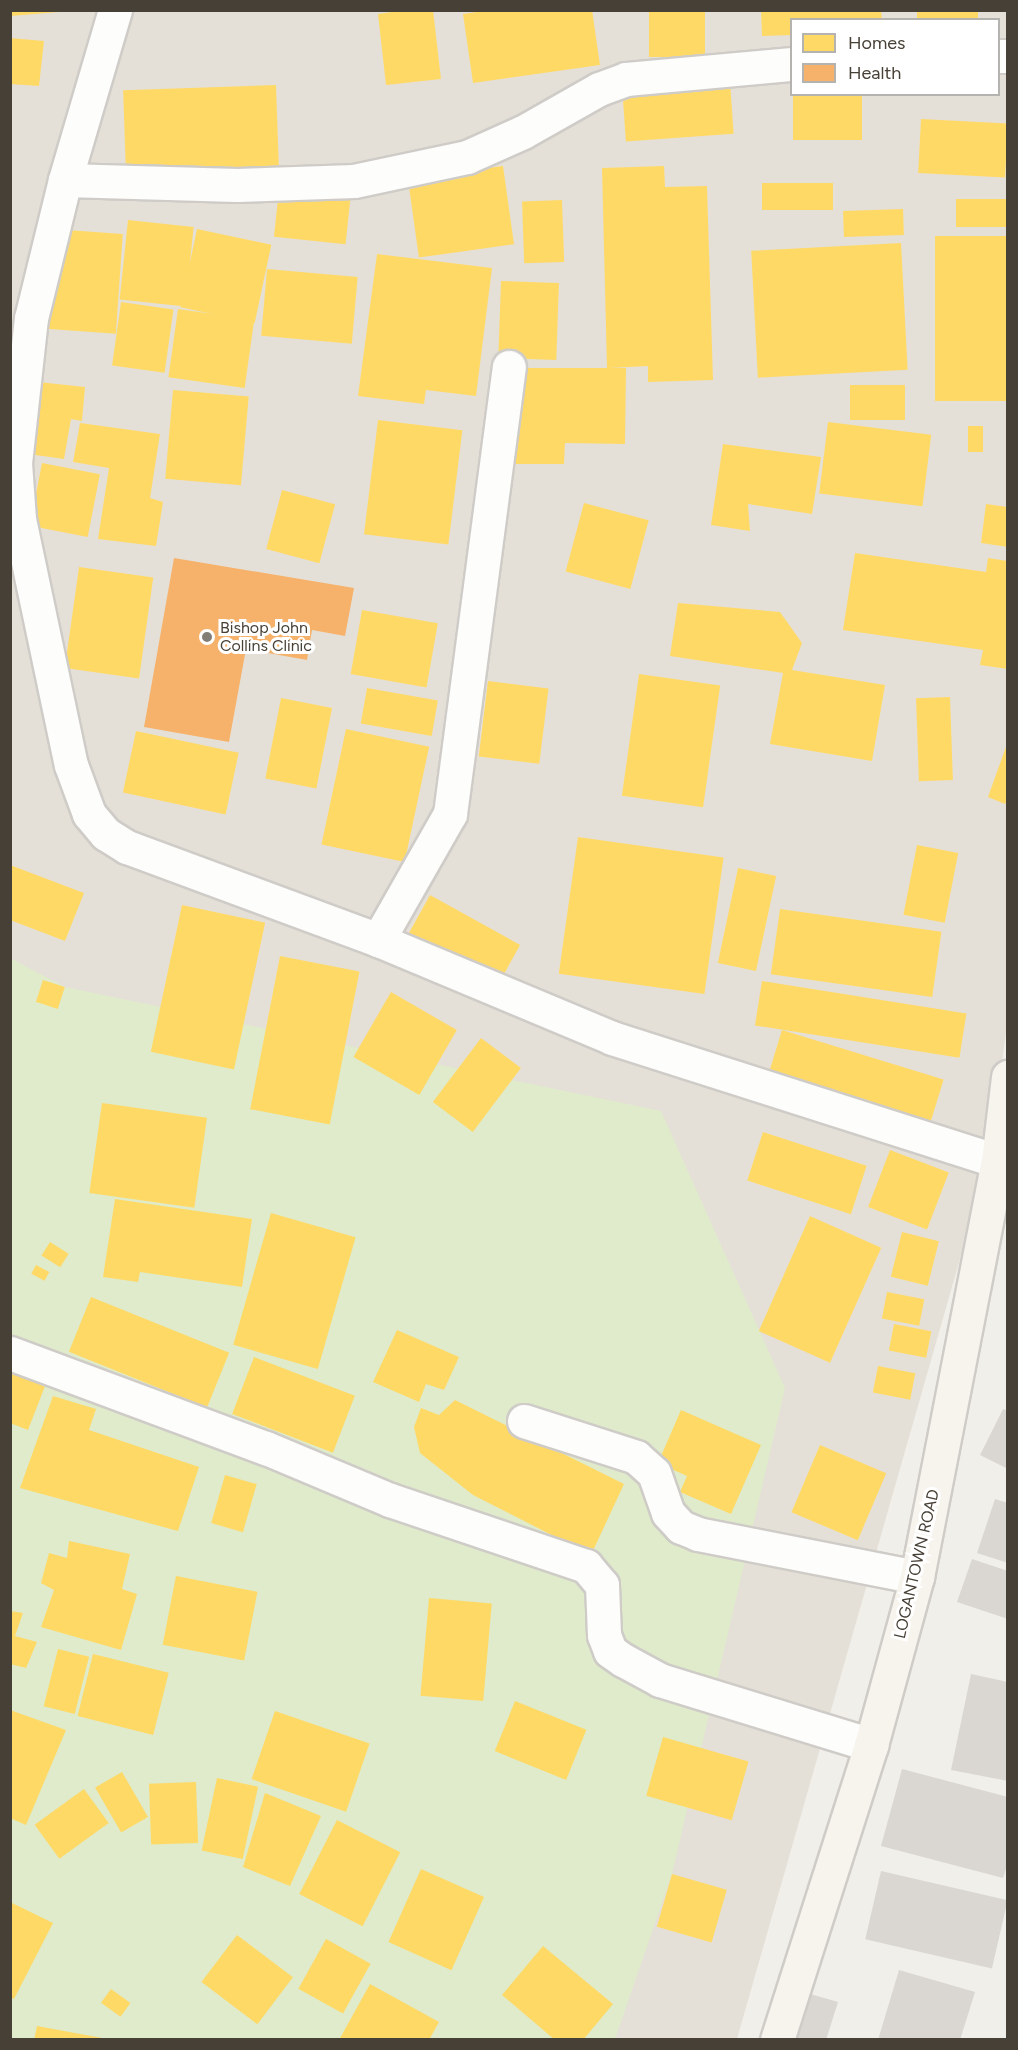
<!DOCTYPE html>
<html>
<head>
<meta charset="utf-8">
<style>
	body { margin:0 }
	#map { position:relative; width:1018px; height:2050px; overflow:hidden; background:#f1efea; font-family:Figtree,sans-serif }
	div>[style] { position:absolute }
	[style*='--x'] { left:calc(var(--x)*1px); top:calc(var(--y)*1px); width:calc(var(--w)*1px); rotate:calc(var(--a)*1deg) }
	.residential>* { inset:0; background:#e5e0d7 }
	.green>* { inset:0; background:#dfebca }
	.homes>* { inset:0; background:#ffd966; transform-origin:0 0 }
	.health>* { inset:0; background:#f6b26b }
	.building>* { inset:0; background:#dad7d2; transform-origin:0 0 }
	.roads { filter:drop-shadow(2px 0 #cfccc8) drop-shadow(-2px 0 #cfccc8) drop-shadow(0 2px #cfccc8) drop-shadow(0 -2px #cfccc8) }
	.street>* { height:33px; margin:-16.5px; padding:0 16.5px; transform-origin:16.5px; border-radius:16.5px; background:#fdfdfc }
	.secondary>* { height:33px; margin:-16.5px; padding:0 16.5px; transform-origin:16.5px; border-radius:16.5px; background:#f7f4ee }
	.dots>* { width:16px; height:16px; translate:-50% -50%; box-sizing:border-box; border:3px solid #fff; border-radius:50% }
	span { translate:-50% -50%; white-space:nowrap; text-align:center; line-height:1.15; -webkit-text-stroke:6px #fff; paint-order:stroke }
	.poi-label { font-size:16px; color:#474036 }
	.left { translate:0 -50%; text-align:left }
	.street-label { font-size:16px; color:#474036 }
	.frame { position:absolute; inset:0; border:12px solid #474036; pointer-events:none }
	.legend { position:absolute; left:790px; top:18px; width:210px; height:78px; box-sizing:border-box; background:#fff; border:2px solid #b5b3af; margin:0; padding:8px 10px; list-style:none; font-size:18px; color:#474036 }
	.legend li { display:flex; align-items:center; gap:12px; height:30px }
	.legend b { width:30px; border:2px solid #b5b3af }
</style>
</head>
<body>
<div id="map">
	<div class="residential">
		<div style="clip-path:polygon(evenodd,11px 11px,1007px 11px,1007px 1026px,988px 1161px,737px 2039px,11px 2040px,11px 11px,792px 20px,998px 20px,998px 94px,792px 94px,792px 20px)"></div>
	</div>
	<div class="green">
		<div style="clip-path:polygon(10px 958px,65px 987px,661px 1111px,785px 1388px,672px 1874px,615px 2039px,11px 2039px)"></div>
	</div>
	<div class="homes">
		<div style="clip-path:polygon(10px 10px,59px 10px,59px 12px,10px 16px)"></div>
		<div style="clip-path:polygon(406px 10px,433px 10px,441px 79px,386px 85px,378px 14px)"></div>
		<div style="clip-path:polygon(490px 10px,592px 10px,600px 65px,473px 83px,463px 14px)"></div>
		<div style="left:649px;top:10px;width:56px;height:47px"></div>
		<div style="clip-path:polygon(761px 10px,881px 10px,882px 20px,792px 20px,792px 35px,762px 36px)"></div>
		<div style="left:917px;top:10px;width:61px;height:10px"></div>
		<div style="clip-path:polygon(10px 38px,44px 41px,39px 86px,10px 84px)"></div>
		<div style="left:730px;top:82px;width:52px;height:108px;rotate:86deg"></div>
		<div style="left:276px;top:85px;width:84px;height:153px;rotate:88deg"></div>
		<div style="left:793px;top:94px;width:69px;height:46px"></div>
		<div style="left:921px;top:119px;width:87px;height:54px;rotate:3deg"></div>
		<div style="left:503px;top:166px;width:79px;height:96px;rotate:82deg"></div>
		<div style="clip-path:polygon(664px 166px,665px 187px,707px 186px,713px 380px,648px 382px,648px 366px,609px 368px,626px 368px,625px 444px,565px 443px,564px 464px,515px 464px,516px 368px,607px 368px,602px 168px)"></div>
		<div style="left:762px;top:183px;width:71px;height:27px"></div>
		<div style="left:279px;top:189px;width:72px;height:48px;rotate:6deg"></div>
		<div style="left:1008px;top:199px;width:28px;height:52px;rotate:90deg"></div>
		<div style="left:562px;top:200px;width:62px;height:40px;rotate:88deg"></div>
		<div style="left:903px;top:209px;width:26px;height:60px;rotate:88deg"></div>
		<div style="left:128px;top:220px;width:66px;height:80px;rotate:6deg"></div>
		<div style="left:53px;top:229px;width:70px;height:100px;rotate:4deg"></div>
		<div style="left:197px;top:229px;width:76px;height:80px;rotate:12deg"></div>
		<div style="left:1008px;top:236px;width:165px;height:73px;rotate:90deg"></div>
		<div style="left:901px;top:243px;width:127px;height:150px;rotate:87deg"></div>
		<div style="clip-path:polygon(377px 254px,492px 268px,476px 396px,426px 390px,424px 404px,358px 396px)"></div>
		<div style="left:267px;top:269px;width:91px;height:67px;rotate:5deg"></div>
		<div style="left:501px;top:281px;width:58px;height:77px;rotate:2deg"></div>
		<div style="left:121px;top:302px;width:53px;height:64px;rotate:8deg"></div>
		<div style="left:178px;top:309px;width:77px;height:69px;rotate:8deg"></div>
		<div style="clip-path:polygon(29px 381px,85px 387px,82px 421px,71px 419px,64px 459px,21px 453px)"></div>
		<div style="left:850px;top:385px;width:55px;height:35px"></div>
		<div style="left:173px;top:390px;width:76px;height:89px;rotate:5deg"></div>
		<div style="left:378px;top:420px;width:85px;height:115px;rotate:7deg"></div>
		<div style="left:828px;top:422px;width:104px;height:72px;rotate:7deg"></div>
		<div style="clip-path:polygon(80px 423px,160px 434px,150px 498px,163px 502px,156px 546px,98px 539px,109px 468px,73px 462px)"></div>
		<div style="left:968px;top:426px;width:15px;height:26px"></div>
		<div style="clip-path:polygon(723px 444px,821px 457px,812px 514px,748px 504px,750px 531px,711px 525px)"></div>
		<div style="left:42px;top:463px;width:59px;height:64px;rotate:11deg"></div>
		<div style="left:282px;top:490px;width:55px;height:61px;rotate:15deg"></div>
		<div style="left:584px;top:503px;width:67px;height:71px;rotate:15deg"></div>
		<div style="clip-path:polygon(986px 504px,1008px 507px,1008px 547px,981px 543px)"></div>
		<div style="clip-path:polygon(855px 553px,986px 572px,988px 558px,1008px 561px,1008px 669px,980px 665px,983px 650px,843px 630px)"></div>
		<div style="left:79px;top:567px;width:75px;height:102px;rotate:8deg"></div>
		<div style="clip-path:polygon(678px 603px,780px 612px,802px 643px,792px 670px,885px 685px,872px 761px,770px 744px,783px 673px,670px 656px)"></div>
		<div style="left:362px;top:610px;width:77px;height:65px;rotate:10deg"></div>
		<div style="left:639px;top:674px;width:82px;height:123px;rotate:8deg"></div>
		<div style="left:488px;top:681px;width:61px;height:76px;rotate:7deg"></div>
		<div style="left:367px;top:688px;width:72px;height:36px;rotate:10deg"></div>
		<div style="left:950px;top:697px;width:83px;height:34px;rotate:88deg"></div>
		<div style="left:281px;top:698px;width:52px;height:82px;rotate:11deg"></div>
		<div style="left:346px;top:729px;width:85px;height:118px;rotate:12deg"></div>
		<div style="left:136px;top:731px;width:105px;height:63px;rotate:12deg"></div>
		<div style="clip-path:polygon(1007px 744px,1008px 797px,1005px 804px,988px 797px)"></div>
		<div style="left:578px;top:837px;width:147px;height:138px;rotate:8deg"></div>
		<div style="left:917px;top:845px;width:42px;height:71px;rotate:11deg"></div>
		<div style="clip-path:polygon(10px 865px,84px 893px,65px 941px,10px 920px)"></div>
		<div style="left:738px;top:868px;width:39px;height:97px;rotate:12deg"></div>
		<div style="left:430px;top:895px;width:103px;height:46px;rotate:29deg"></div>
		<div style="left:182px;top:905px;width:85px;height:150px;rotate:12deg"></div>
		<div style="left:780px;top:909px;width:163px;height:66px;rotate:8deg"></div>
		<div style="left:280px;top:956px;width:81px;height:156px;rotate:11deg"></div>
		<div style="left:43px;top:980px;width:23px;height:23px;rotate:18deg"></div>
		<div style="left:762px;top:981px;width:207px;height:45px;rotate:9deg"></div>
		<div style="left:391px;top:992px;width:76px;height:75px;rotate:30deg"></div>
		<div style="left:782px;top:1030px;width:169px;height:44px;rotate:17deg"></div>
		<div style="left:481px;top:1038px;width:50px;height:80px;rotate:37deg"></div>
		<div style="left:102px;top:1103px;width:106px;height:91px;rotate:8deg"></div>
		<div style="left:763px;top:1132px;width:109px;height:51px;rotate:18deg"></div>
		<div style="left:890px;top:1150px;width:63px;height:61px;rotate:21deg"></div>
		<div style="clip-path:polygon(115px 1199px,252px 1219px,242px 1287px,140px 1272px,138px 1282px,103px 1277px)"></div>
		<div style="left:271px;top:1213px;width:88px;height:137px;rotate:16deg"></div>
		<div style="left:810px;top:1216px;width:78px;height:126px;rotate:24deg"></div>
		<div style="left:902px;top:1232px;width:38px;height:46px;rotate:14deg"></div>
		<div style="left:50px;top:1242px;width:22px;height:16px;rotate:32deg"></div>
		<div style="left:36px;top:1265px;width:15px;height:10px;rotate:28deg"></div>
		<div style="left:887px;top:1292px;width:38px;height:27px;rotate:11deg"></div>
		<div style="left:91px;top:1297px;width:149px;height:59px;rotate:22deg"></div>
		<div style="left:894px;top:1324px;width:38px;height:27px;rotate:11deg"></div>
		<div style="clip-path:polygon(397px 1330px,459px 1357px,444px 1390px,426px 1384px,419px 1402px,373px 1382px)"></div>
		<div style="left:254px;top:1357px;width:108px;height:61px;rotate:21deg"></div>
		<div style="left:878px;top:1366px;width:38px;height:27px;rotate:11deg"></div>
		<div style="clip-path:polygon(10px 1373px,45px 1386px,28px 1430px,10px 1423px)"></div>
		<div style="clip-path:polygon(53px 1396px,96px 1409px,89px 1430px,199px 1467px,178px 1531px,20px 1488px)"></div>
		<div style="clip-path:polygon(455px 1400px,624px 1484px,591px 1555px,473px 1495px,420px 1453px,414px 1427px,421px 1408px,439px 1415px)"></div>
		<div style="clip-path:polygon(681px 1410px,761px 1445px,731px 1514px,680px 1492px,687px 1476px,658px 1463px)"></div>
		<div style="left:820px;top:1445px;width:72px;height:73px;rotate:23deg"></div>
		<div style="left:225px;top:1475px;width:33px;height:50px;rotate:16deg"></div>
		<div style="clip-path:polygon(69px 1541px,130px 1554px,122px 1589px,137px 1594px,121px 1650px,41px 1627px,54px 1590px,41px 1583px,49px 1553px,67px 1558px)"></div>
		<div style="left:176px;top:1576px;width:83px;height:70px;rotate:11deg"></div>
		<div style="left:429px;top:1598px;width:63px;height:98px;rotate:5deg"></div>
		<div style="clip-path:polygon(10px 1611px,23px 1613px,15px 1636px,37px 1642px,26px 1668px,10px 1664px)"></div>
		<div style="left:58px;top:1649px;width:32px;height:59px;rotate:14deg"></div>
		<div style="left:93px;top:1654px;width:78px;height:64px;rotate:14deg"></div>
		<div style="left:515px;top:1701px;width:77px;height:54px;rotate:22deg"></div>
		<div style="clip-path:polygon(10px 1710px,66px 1730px,26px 1825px,10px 1818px)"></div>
		<div style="left:275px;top:1711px;width:100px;height:72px;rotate:19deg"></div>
		<div style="left:663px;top:1737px;width:89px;height:61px;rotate:16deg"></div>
		<div style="left:122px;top:1772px;width:52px;height:31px;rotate:60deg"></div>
		<div style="left:217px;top:1778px;width:42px;height:74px;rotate:12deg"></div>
		<div style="left:196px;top:1782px;width:61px;height:47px;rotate:88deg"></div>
		<div style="left:84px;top:1789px;width:42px;height:61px;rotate:54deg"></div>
		<div style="clip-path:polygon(265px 1793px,321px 1816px,290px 1886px,243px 1867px)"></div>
		<div style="left:337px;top:1820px;width:71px;height:83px;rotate:27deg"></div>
		<div style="left:421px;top:1869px;width:69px;height:80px;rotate:24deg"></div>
		<div style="left:672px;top:1874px;width:57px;height:55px;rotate:16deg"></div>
		<div style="clip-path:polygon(10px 1902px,53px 1923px,14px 1999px,10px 1997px)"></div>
		<div style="left:237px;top:1935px;width:70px;height:59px;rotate:37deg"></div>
		<div style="left:326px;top:1939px;width:51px;height:57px;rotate:29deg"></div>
		<div style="clip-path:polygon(543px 1946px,613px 2004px,583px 2040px,555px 2040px,502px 1995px)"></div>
		<div style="clip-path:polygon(370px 1984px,439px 2022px,429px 2040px,339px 2040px)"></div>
		<div style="left:111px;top:1989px;width:24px;height:17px;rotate:36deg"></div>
		<div style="clip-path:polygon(37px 2026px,102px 2038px,102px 2040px,34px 2040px)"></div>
	</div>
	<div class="health">
		<div style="clip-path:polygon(174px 558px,354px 588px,345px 636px,312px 630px,307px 660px,246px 649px,229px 742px,144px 727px)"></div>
	</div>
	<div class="building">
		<div style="clip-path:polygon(1003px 1409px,1008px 1411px,1008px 1469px,980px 1455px)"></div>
		<div style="clip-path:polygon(995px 1499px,1008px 1503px,1008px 1563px,977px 1553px)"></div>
		<div style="clip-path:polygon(972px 1559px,1008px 1571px,1008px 1619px,957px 1602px)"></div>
		<div style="clip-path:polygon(971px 1674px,1008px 1682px,1008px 1781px,951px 1770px)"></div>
		<div style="clip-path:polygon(902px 1769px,1008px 1797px,1008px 1863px,1003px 1878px,881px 1846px)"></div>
		<div style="left:881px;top:1871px;width:130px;height:70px;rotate:13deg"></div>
		<div style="clip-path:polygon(899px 1970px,975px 1992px,960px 2040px,878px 2040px)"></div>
		<div style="clip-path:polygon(800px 1991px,838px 2002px,826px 2040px,785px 2040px)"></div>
	</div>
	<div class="roads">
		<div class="street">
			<div style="--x:115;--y:10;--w:177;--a:106.4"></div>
			<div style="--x:65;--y:180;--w:142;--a:103.8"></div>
			<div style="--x:31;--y:318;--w:146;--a:96.3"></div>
			<div style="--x:15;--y:463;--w:56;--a:85.9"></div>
			<div style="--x:19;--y:519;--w:251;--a:78.1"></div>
			<div style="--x:71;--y:765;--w:52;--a:69.8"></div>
			<div style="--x:89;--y:814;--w:26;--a:50"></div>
			<div style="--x:106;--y:834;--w:25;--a:32"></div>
			<div style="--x:127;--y:847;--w:268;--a:20.3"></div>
			<div style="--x:378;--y:940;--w:254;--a:22.7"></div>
			<div style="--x:612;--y:1038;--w:405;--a:17.7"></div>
			<div style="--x:998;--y:56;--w:10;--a:0"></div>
			<div style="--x:65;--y:180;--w:172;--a:1.7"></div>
			<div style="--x:237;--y:185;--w:117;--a:-2"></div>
			<div style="--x:354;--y:181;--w:116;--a:-12"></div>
			<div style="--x:467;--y:157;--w:61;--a:-24.1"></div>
			<div style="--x:523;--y:132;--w:87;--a:-29.5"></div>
			<div style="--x:599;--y:89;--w:29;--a:-20"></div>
			<div style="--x:626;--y:79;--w:167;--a:-5.2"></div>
			<div style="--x:378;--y:940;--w:145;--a:-60.3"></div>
			<div style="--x:450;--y:814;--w:451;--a:-82.5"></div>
			<div style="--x:10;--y:1353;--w:273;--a:20.4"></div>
			<div style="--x:266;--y:1448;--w:134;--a:22.8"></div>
			<div style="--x:390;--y:1500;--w:207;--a:18.6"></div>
			<div style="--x:586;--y:1566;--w:25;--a:50"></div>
			<div style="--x:602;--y:1585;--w:50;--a:87.7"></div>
			<div style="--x:604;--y:1635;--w:17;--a:69"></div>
			<div style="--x:610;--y:1651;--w:16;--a:35"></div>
			<div style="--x:623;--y:1660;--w:42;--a:28.4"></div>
			<div style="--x:660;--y:1680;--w:221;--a:17.1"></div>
			<div style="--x:524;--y:1421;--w:118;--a:17.8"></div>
			<div style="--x:636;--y:1457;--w:24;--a:42"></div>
			<div style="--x:654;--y:1473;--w:42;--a:70.7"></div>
			<div style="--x:668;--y:1513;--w:19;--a:47"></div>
			<div style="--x:681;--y:1527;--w:18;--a:22"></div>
			<div style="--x:698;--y:1534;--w:223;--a:11.1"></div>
		</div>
		<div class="secondary">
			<div style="--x:777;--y:2040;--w:310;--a:-72.3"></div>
			<div style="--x:871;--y:1745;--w:174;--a:-74.7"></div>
			<div style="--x:917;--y:1577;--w:424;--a:-79"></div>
			<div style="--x:998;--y:1161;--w:85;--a:-83.2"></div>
		</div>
	</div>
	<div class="dots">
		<div style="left:207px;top:637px;background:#827d75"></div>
	</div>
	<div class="poi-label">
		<span class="left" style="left:220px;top:637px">Bishop John<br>Collins Clinic</span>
	</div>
	<div class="street-label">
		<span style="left:917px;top:1564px;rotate:-77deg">LOGANTOWN ROAD</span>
	</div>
	<div class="frame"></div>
	<ul class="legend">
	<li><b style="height:16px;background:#ffd966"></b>Homes</li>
	<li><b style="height:16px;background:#f6b26b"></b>Health</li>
	</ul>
</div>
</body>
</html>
